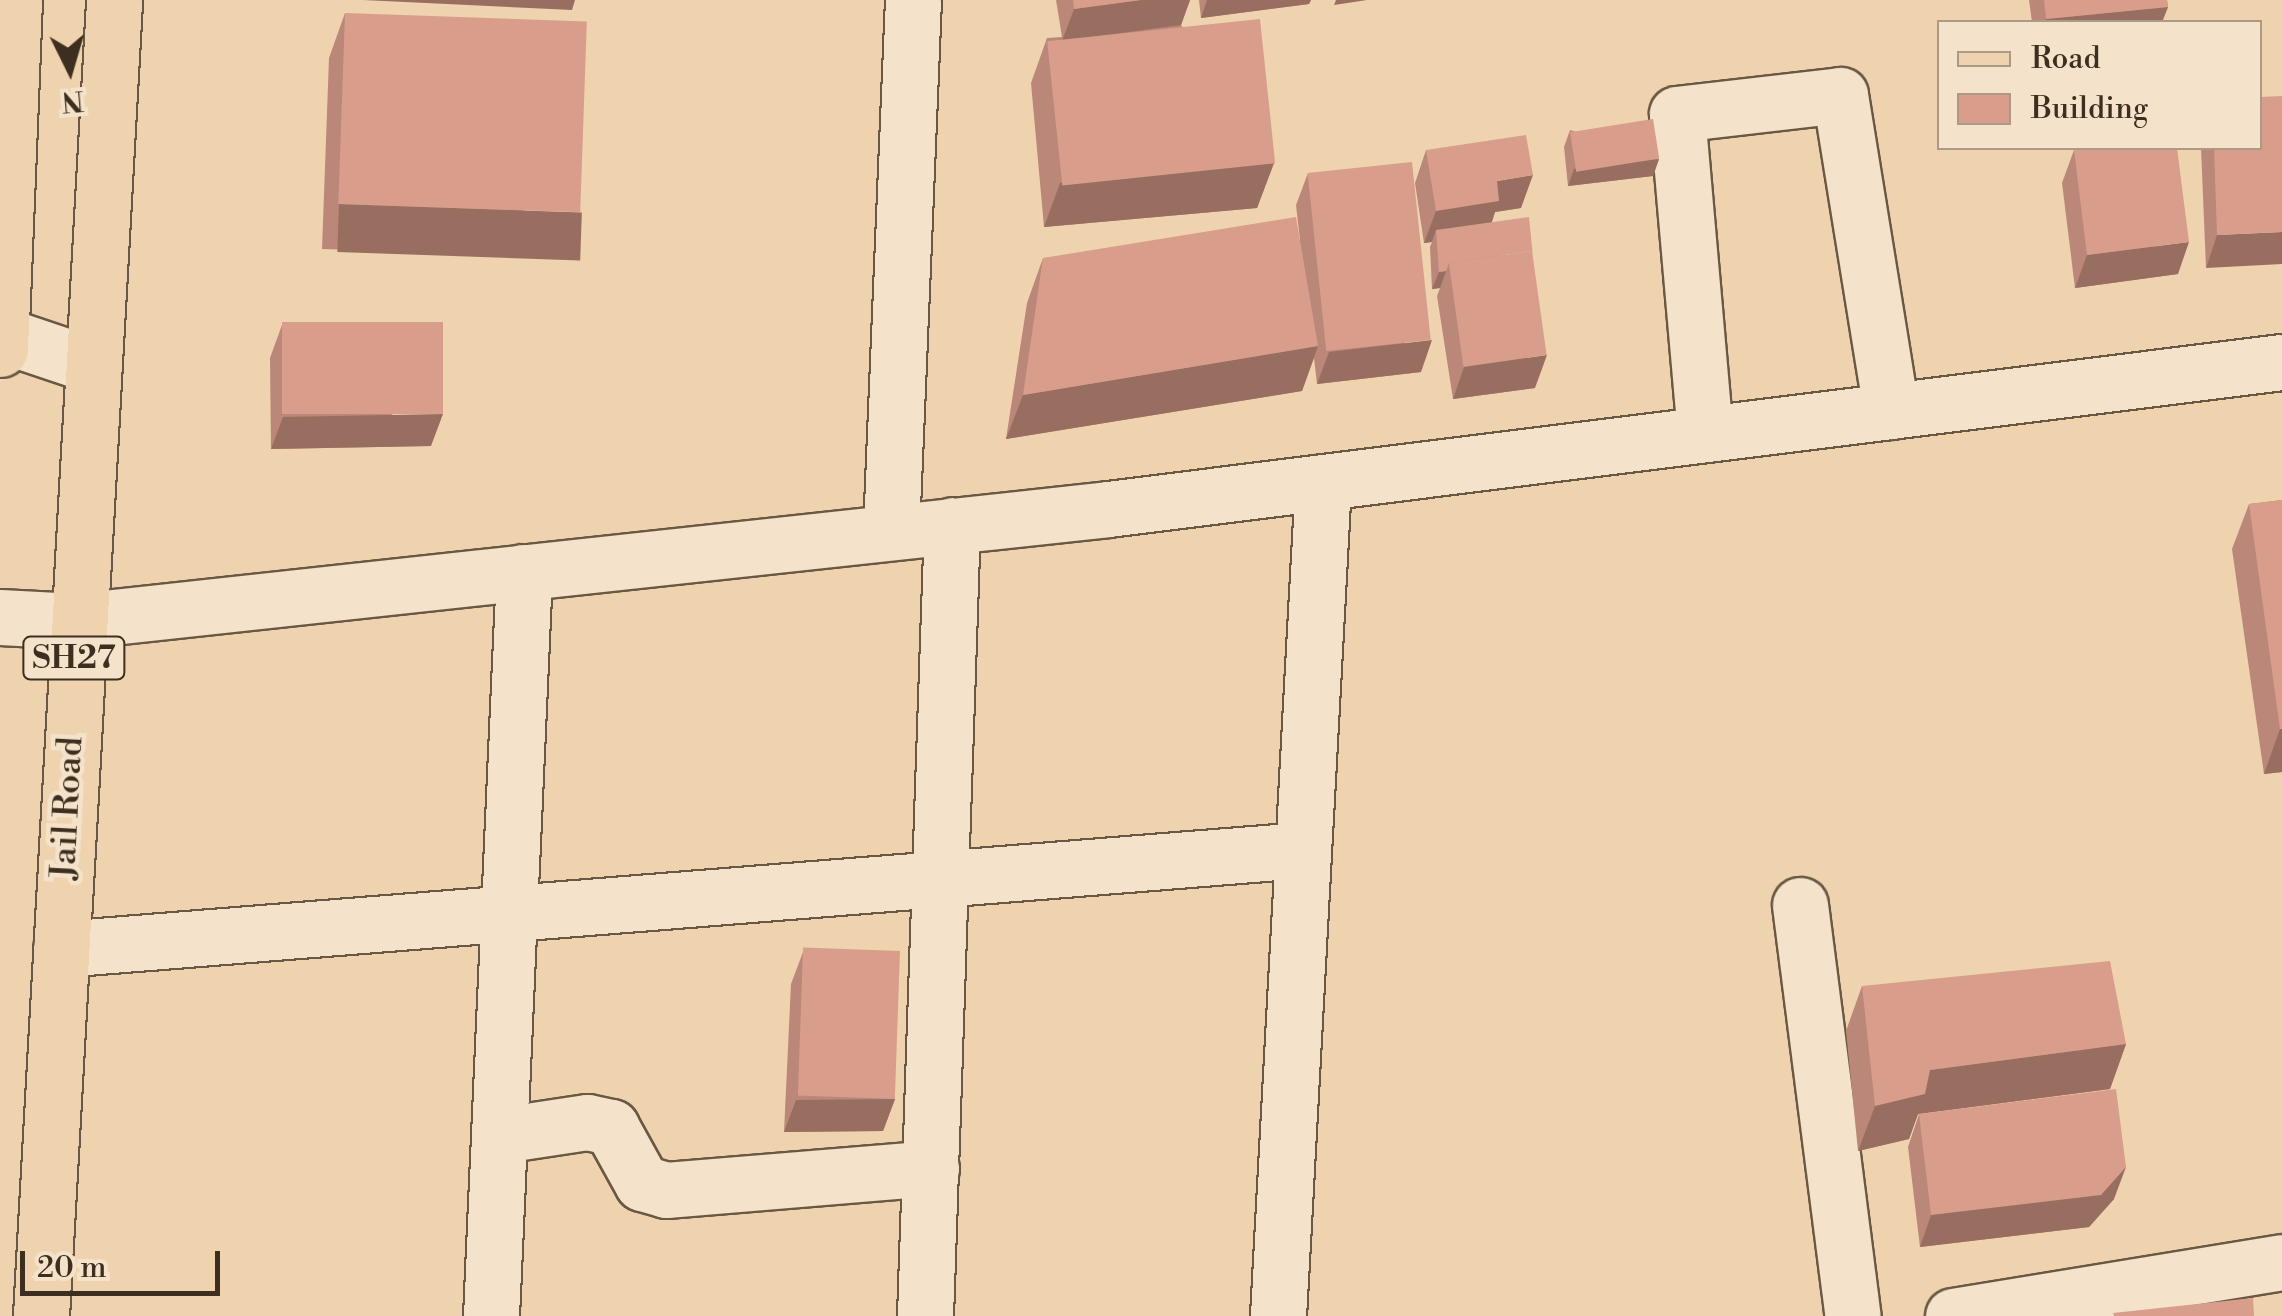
<!DOCTYPE html>
<html>
<head>
<meta charset="utf-8">
<style>
	body { margin:0 }
	#map { position:relative; width:2282px; height:1316px; overflow:hidden; background:#eed3ae; font-family:"Libre Bodoni",serif }
	div>[style] { position:absolute }
	[style*='--x'] { left:calc(var(--x)*1px); top:calc(var(--y)*1px); width:calc(var(--w)*1px); rotate:calc(var(--a)*1deg) }
	.roads { filter:drop-shadow(2px 0 #695843) drop-shadow(-2px 0 #695843) drop-shadow(0 2px #695843) drop-shadow(0 -2px #695843) }
	.minor>* { height:55px; margin:-27.5px; padding:0 27.5px; transform-origin:27.5px; border-radius:27.5px; background:#f4e2ca }
	.tertiary>* { height:55px; margin:-27.5px; padding:0 27.5px; transform-origin:27.5px; border-radius:27.5px; background:#f4e2ca }
	.primary>* { height:55px; margin:-27.5px; padding:0 27.5px; transform-origin:27.5px; border-radius:27.5px; background:#eed3ae }
	.wall>* { inset:0; background:#bb8778 }
	.shaded-wall>* { inset:0; background:#986e61; transform-origin:0 0 }
	.building>* { inset:0; background:#d99d8b; transform-origin:0 0 }
	span { translate:-50% -50%; white-space:nowrap; text-align:center; line-height:1.15; -webkit-text-stroke:9px #f4e2ca; paint-order:stroke }
	.shield-label span { padding:2px 8px; background:#f4e2ca; border:2px solid; border-radius:8px; -webkit-text-stroke-width:0 }
	.shield-label { font-size:32px; color:#3d2f1f; font-weight:700 }
	.street-label { font-size:35px; color:#3d2f1f }
	.legend { position:absolute; left:1937px; top:20px; width:325px; height:130px; box-sizing:border-box; background:#f4e2ca; border:2px solid #ab9a86; margin:0; padding:12px 18px; list-style:none; font-size:30px; color:#3d2f1f }
	.legend li { display:flex; align-items:center; gap:20px; height:50px }
	.legend b { width:50px; border:2px solid #ab9a86 }
	.north { position:absolute; left:20px; top:20px; width:100px; height:100px; -webkit-text-stroke:8px #f4e2ca; paint-order:stroke; rotate:175deg; font-size:28px; font-weight:700; line-height:40px; text-align:center; color:#3d2f1f }
	.north::after { content:''; display:block; margin:auto; width:35px; height:45px; background:#3d2f1f; clip-path:polygon(50% 0,100% 100%,50% 72%,0 100%) }
	.scale { position:absolute; left:20px; top:1251px; width:200px; height:45px; box-sizing:border-box; border:5px solid #3d2f1f; border-top:0; padding-left:12px; font-size:30px; line-height:35px; white-space:nowrap; color:#3d2f1f; -webkit-text-stroke:8px #f4e2ca; paint-order:stroke }
</style>
</head>
<body>
<div id="map">
	<div class="roads">
		<div class="minor">
			<div style="--x:1705;--y:434;--w:321;--a:-95"></div>
			<div style="--x:1677;--y:114;--w:164;--a:-6.6"></div>
			<div style="--x:1840;--y:95;--w:320;--a:80.8"></div>
			<div style="--x:891;--y:531;--w:531;--a:-87.63"></div>
			<div style="--x:1800;--y:905;--w:414;--a:82.7"></div>
			<div style="--x:61;--y:949;--w:1246;--a:-4.56"></div>
			<div style="--x:501;--y:1135;--w:87;--a:-8.6"></div>
			<div style="--x:587;--y:1122;--w:25;--a:12"></div>
			<div style="--x:611;--y:1127;--w:64;--a:61"></div>
			<div style="--x:642;--y:1183;--w:25;--a:16"></div>
			<div style="--x:666;--y:1190;--w:266;--a:-4.7"></div>
			<div style="--x:491;--y:1316;--w:745;--a:-87.46"></div>
			<div style="--x:925;--y:1316;--w:791;--a:-88.05"></div>
			<div style="--x:1278;--y:1316;--w:835;--a:-86.91"></div>
			<div style="--x:1953;--y:1316;--w:333;--a:-9.3"></div>
		</div>
		<div class="tertiary">
			<div style="--x:0;--y:334;--w:97;--a:18.6"></div>
			<div style="--x:0;--y:617;--w:76;--a:3"></div>
			<div style="--x:76;--y:621;--w:1038;--a:-6.19"></div>
			<div style="--x:1108;--y:509;--w:1183;--a:-7.14"></div>
		</div>
		<div class="primary">
			<div style="--x:0;--y:349;--w:349;--a:-87.7"></div>
			<div style="--x:41;--y:1316;--w:1318;--a:-86.82"></div>
		</div>
	</div>
	<div class="wall">
		<div style="clip-path:polygon(1056px 0,1190px 0,1181px 25px,1274px 163px,1257px 208px,1044px 227px,1031px 83px,1047px 38px,1062px 37px)"></div>
		<div style="clip-path:polygon(1199px 0,1311px 0,1309px 4px,1201px 18px)"></div>
		<div style="clip-path:polygon(2029px 0,2167px 0,2168px 7px,2162px 22px,2032px 22px)"></div>
		<div style="clip-path:polygon(345px 13px,566px 256px,322px 249px,329px 58px)"></div>
		<div style="clip-path:polygon(1570px 130px,1659px 159px,1653px 176px,1568px 186px,1564px 147px)"></div>
		<div style="clip-path:polygon(2201px 148px,2260px 148px,2206px 268px)"></div>
		<div style="clip-path:polygon(1426px 150px,1521px 208px,1495px 212px,1492px 222px,1535px 388px,1453px 399px,1437px 296px,1440px 288px,1432px 289px,1430px 247px,1432px 242px,1424px 243px,1415px 183px)"></div>
		<div style="clip-path:polygon(2074px 150px,2178px 274px,2075px 288px,2062px 183px)"></div>
		<div style="clip-path:polygon(1308px 173px,1421px 372px,1317px 384px,1314px 358px,1302px 391px,1006px 439px,1027px 303px,1043px 258px,1300px 240px,1296px 205px)"></div>
		<div style="clip-path:polygon(282px 325px,431px 446px,271px 449px,270px 358px)"></div>
		<div style="clip-path:polygon(2282px 500px,2282px 772px,2264px 774px,2232px 549px,2249px 504px)"></div>
		<div style="clip-path:polygon(803px 952px,895px 1099px,883px 1131px,784px 1132px,791px 984px)"></div>
		<div style="clip-path:polygon(1862px 986px,2126px 1044px,2110px 1089px,1918px 1114px,1909px 1139px,1858px 1151px,1846px 1031px)"></div>
		<div style="clip-path:polygon(1919px 1114px,2114px 1199px,2089px 1227px,1920px 1247px,1908px 1147px)"></div>
	</div>
	<div class="shaded-wall">
		<div style="clip-path:polygon(363px 0,575px 0,572px 10px)"></div>
		<div style="clip-path:polygon(1141px 0,1190px 0,1181px 25px,1062px 41px,1074px 9px)"></div>
		<div style="clip-path:polygon(1207px 0,1311px 0,1309px 4px,1201px 18px)"></div>
		<div style="clip-path:polygon(1336px 0,1367px 0,1334px 5px)"></div>
		<div style="clip-path:polygon(2168px 7px,2162px 22px,2045px 22px,2046px 19px)"></div>
		<div style="clip-path:polygon(1659px 159px,1653px 176px,1568px 186px,1574px 169px)"></div>
		<div style="clip-path:polygon(1274px 163px,1257px 208px,1044px 227px,1060px 183px)"></div>
		<div style="clip-path:polygon(1533px 175px,1521px 208px,1495px 212px,1488px 233px,1436px 230px,1432px 242px,1424px 243px,1436px 211px,1497px 181px)"></div>
		<div style="left:339px;top:204px;width:243px;height:48px;rotate:2deg"></div>
		<div style="clip-path:polygon(2282px 232px,2282px 264px,2206px 268px,2217px 235px)"></div>
		<div style="clip-path:polygon(2189px 242px,2178px 274px,2075px 288px,2087px 255px)"></div>
		<div style="clip-path:polygon(1446px 271px,1440px 288px,1432px 289px,1439px 272px)"></div>
		<div style="clip-path:polygon(1432px 340px,1421px 372px,1317px 384px,1329px 352px)"></div>
		<div style="clip-path:polygon(1318px 346px,1302px 391px,1006px 439px,1023px 395px)"></div>
		<div style="clip-path:polygon(1547px 355px,1535px 388px,1453px 399px,1464px 367px)"></div>
		<div style="clip-path:polygon(443px 414px,431px 446px,271px 449px,283px 417px)"></div>
		<div style="clip-path:polygon(2280px 729px,2282px 729px,2282px 772px,2264px 774px)"></div>
		<div style="clip-path:polygon(2126px 1044px,2110px 1089px,1918px 1114px,1909px 1139px,1858px 1151px,1875px 1106px,1930px 1070px)"></div>
		<div style="clip-path:polygon(895px 1099px,883px 1131px,784px 1132px,796px 1100px)"></div>
		<div style="clip-path:polygon(2126px 1167px,2114px 1199px,2089px 1227px,1920px 1247px,1931px 1215px)"></div>
	</div>
	<div class="building">
		<div style="clip-path:polygon(1073px 0,1141px 0,1074px 9px)"></div>
		<div style="clip-path:polygon(2044px 0,2167px 0,2168px 7px,2046px 19px)"></div>
		<div style="left:345px;top:13px;width:242px;height:191px;rotate:2deg"></div>
		<div style="left:1260px;top:19px;width:145px;height:214px;rotate:84deg"></div>
		<div style="clip-path:polygon(2282px 96px,2282px 232px,2217px 235px,2214px 148px,2260px 148px,2260px 97px)"></div>
		<div style="left:1653px;top:119px;width:40px;height:84px;rotate:81deg"></div>
		<div style="clip-path:polygon(1526px 135px,1533px 175px,1497px 181px,1499px 201px,1436px 211px,1426px 150px)"></div>
		<div style="clip-path:polygon(2096px 148px,2177px 148px,2189px 242px,2087px 255px,2074px 150px)"></div>
		<div style="left:1412px;top:162px;width:179px;height:105px;rotate:84deg"></div>
		<div style="clip-path:polygon(1296px 217px,1318px 346px,1023px 395px,1043px 258px)"></div>
		<div style="clip-path:polygon(1529px 217px,1533px 257px,1532px 251px,1449px 263px,1446px 271px,1439px 272px,1436px 230px)"></div>
		<div style="left:1532px;top:251px;width:105px;height:84px;rotate:82deg"></div>
		<div style="left:443px;top:322px;width:92px;height:161px;rotate:90deg"></div>
		<div style="clip-path:polygon(2282px 500px,2282px 729px,2280px 729px,2249px 504px)"></div>
		<div style="left:900px;top:951px;width:148px;height:97px;rotate:92deg"></div>
		<div style="clip-path:polygon(2110px 961px,2126px 1044px,1930px 1070px,1925px 1094px,1875px 1106px,1862px 986px)"></div>
		<div style="clip-path:polygon(2116px 1089px,2126px 1167px,2101px 1195px,1931px 1215px,1919px 1114px)"></div>
		<div style="clip-path:polygon(2253px 1298px,2254px 1316px,2114px 1316px,2113px 1313px)"></div>
	</div>
	<div class="shield-label">
		<span style="left:74px;top:658px">SH27</span>
	</div>
	<div class="street-label">
		<span style="left:68px;top:808px;rotate:-87deg">Jail Road</span>
	</div>
	<ul class="legend">
	<li><b style="height:12px;background:#eed3ae"></b>Road</li>
	<li><b style="height:28px;background:#d99d8b"></b>Building</li>
	</ul>
	<div class="north">N</div>
	<div class="scale">20 m</div>
</div>
</body>
</html>
